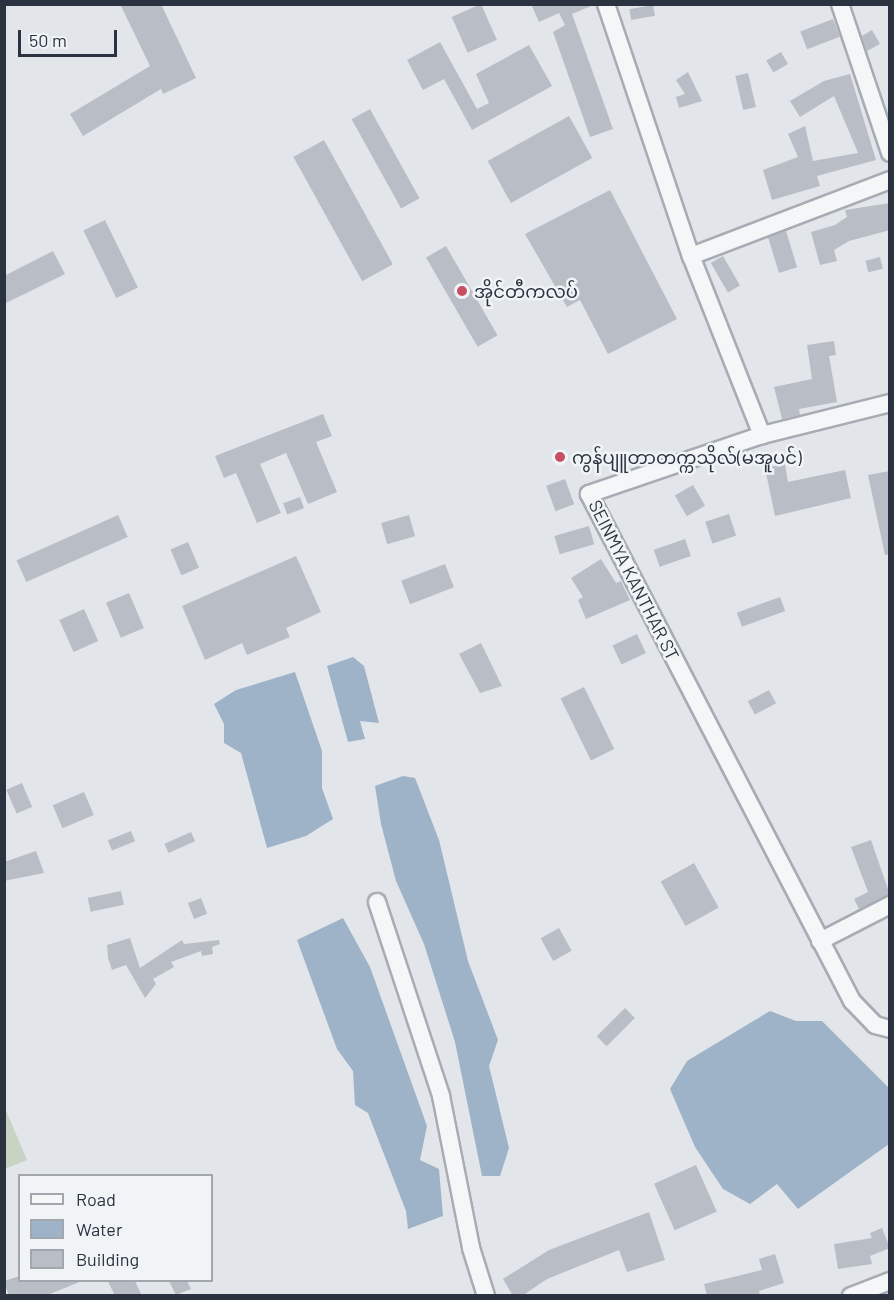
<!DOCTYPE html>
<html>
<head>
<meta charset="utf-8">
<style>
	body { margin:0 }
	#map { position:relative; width:894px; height:1300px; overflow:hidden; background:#e2e5ea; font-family:Barlow,"Noto Sans Myanmar",sans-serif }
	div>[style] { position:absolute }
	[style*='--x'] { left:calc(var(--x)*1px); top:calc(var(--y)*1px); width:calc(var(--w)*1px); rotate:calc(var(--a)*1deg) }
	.green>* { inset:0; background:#c8d3c3 }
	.water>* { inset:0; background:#9fb3c8 }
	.building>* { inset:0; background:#b9bec6; transform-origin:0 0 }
	.roads { filter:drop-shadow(2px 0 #a7acb4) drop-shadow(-2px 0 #a7acb4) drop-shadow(0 2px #a7acb4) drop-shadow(0 -2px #a7acb4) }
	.minor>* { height:16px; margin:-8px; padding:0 8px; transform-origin:8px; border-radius:8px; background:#f4f6f8 }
	.dots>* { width:16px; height:16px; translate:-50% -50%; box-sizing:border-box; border:3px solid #f1f4f7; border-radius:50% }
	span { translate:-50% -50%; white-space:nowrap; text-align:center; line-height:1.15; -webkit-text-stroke:5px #f1f4f7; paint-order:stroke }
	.poi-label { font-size:18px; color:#2b3341 }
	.left { translate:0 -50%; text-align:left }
	.street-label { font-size:18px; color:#2b3341 }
	.frame { position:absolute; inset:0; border:6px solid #2b3341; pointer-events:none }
	.legend { position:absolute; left:18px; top:1174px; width:195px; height:108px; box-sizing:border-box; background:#f1f4f7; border:2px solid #a2a7ae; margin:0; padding:8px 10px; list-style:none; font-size:18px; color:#2b3341 }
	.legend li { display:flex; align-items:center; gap:12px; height:30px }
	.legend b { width:30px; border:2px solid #a2a7ae }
	.scale { position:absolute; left:18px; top:30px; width:99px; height:27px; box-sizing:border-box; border:3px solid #2b3341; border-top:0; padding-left:8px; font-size:18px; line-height:21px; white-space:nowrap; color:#2b3341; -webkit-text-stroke:4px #f1f4f7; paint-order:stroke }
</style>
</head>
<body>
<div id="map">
	<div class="green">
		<div style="clip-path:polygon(5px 1108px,27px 1160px,5px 1169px,4px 1169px)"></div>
	</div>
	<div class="water">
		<div style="clip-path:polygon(353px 657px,364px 666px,379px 723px,360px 721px,365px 739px,348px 742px,327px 666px)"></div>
		<div style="clip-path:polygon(295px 672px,322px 751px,322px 788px,333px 819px,306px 836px,267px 848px,241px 753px,224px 743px,224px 724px,214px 704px,236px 690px)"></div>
		<div style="clip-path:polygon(403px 776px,415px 778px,439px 840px,468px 961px,498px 1040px,489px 1066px,509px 1148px,500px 1176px,482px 1176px,455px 1042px,424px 944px,396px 881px,381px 824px,375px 786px)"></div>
		<div style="clip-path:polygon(343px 918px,370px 967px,427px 1126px,420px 1160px,439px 1169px,443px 1216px,408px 1229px,406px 1211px,368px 1113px,355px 1105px,353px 1071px,337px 1049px,297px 940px)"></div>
		<div style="clip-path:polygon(770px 1011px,796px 1021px,822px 1021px,889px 1088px,889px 1144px,798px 1209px,777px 1184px,750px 1204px,723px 1189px,695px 1147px,670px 1089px,687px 1061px)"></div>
	</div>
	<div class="building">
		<div style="clip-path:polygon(120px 4px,161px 4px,196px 78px,163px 94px,161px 89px,83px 136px,70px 114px,150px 66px)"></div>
		<div style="left:481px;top:4px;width:39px;height:32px;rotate:66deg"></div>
		<div style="clip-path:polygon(531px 4px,596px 4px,572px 14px,613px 129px,590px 137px,553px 32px,565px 25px,559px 13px,539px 22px)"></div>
		<div style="left:653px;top:5px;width:11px;height:24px;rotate:80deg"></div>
		<div style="left:833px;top:19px;width:19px;height:35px;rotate:69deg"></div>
		<div style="clip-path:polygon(872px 30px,880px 44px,867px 51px,862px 36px)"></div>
		<div style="clip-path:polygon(440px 42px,477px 109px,489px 103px,476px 74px,529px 45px,552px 86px,472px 130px,444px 79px,423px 90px,407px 60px)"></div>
		<div style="left:781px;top:52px;width:14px;height:17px;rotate:60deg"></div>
		<div style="clip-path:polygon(688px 72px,702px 101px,679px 108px,676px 97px,685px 94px,676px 80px)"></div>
		<div style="left:748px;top:73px;width:35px;height:13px;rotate:77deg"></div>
		<div style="clip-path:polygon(850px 74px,876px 160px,817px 176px,820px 186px,772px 200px,763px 170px,798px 157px,788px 134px,805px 126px,813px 161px,858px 153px,834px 96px,800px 117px,790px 101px,824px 81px)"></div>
		<div style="left:370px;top:109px;width:102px;height:21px;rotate:61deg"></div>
		<div style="left:569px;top:116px;width:48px;height:93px;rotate:61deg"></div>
		<div style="left:324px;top:140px;width:142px;height:35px;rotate:61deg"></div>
		<div style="clip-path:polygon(610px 190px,677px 319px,608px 354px,580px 300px,567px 307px,525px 234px)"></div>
		<div style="clip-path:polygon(890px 203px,890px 230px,849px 241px,834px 250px,837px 261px,820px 265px,811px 232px,835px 225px,847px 217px,845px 210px)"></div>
		<div style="left:105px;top:220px;width:75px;height:24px;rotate:64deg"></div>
		<div style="left:786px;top:231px;width:38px;height:19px;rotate:73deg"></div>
		<div style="left:446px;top:246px;width:103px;height:23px;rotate:60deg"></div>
		<div style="clip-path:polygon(53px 251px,65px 274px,4px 304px,4px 276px)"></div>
		<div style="left:723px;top:256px;width:34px;height:14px;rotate:60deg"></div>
		<div style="left:880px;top:257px;width:12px;height:15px;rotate:76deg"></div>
		<div style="clip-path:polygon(834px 341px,836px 355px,829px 356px,837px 402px,799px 409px,800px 415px,782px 419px,774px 387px,812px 379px,807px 345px)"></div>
		<div style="clip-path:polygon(323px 414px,332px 436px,316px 442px,337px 492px,308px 504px,286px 453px,260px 464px,281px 513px,257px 523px,236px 473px,224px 478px,215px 456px)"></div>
		<div style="clip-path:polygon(785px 464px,788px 482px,845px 470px,851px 498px,775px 516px,765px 468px)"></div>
		<div style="clip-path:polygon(890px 471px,890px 554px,885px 555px,868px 475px)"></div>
		<div style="left:565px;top:479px;width:27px;height:20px;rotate:70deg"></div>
		<div style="left:693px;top:485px;width:24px;height:21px;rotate:60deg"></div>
		<div style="left:300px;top:497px;width:12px;height:18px;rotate:70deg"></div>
		<div style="left:729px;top:514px;width:23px;height:25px;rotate:72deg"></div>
		<div style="left:118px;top:515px;width:24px;height:111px;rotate:66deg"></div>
		<div style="left:409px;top:515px;width:22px;height:29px;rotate:74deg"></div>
		<div style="left:589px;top:526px;width:19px;height:36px;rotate:74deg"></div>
		<div style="left:685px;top:539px;width:18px;height:33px;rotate:71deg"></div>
		<div style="left:188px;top:542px;width:28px;height:19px;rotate:67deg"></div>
		<div style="clip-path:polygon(296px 556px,321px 612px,286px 628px,290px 637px,247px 655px,242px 643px,205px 660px,182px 606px)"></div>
		<div style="clip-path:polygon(601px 559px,616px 583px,621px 581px,630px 600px,586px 619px,578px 600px,583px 597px,571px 578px)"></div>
		<div style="left:445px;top:564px;width:25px;height:47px;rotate:69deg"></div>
		<div style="left:129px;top:593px;width:38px;height:25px;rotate:67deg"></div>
		<div style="left:780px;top:597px;width:15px;height:46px;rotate:70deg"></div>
		<div style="left:84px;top:609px;width:35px;height:27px;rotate:66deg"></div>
		<div style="left:637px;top:634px;width:21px;height:27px;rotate:65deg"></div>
		<div style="clip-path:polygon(481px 643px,502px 686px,480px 693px,459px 654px)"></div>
		<div style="left:584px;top:687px;width:69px;height:26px;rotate:64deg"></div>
		<div style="left:769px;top:690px;width:15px;height:24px;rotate:62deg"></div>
		<div style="left:22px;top:783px;width:26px;height:17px;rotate:67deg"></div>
		<div style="left:84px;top:792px;width:25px;height:34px;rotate:67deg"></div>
		<div style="left:131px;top:831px;width:11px;height:25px;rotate:68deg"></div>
		<div style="left:191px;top:832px;width:10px;height:29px;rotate:66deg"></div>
		<div style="clip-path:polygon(871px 840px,890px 895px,859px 909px,854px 899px,868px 892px,851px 847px)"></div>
		<div style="clip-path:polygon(36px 851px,44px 873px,4px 881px,4px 862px)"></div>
		<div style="left:694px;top:863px;width:51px;height:38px;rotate:61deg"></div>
		<div style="left:121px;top:891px;width:14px;height:34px;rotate:78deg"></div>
		<div style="left:201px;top:898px;width:17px;height:14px;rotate:69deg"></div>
		<div style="left:559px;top:928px;width:26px;height:21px;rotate:61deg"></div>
		<div style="clip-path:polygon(130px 938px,140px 968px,182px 940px,184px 944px,219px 940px,220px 944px,212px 947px,213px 954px,202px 956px,201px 951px,171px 962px,174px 967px,153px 979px,156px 984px,145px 998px,126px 965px,112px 970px,108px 958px,107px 945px)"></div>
		<div style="left:625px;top:1008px;width:14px;height:40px;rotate:45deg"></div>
		<div style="left:696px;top:1165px;width:51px;height:46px;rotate:66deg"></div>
		<div style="clip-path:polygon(649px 1212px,665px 1260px,627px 1272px,619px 1250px,547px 1279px,522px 1296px,513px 1296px,503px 1279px,549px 1250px)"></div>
		<div style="clip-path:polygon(882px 1228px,890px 1248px,870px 1256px,872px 1264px,838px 1269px,834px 1244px,872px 1238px,870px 1233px)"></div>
		<div style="clip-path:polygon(775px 1254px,784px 1283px,759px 1291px,760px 1296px,707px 1296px,704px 1284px,762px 1270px,759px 1259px)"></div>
		<div style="clip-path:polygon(20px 1276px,20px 1281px,82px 1281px,45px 1296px,9px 1296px,4px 1281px)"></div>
		<div style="clip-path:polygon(108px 1281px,135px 1281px,142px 1296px,115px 1296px)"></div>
		<div style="clip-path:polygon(169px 1281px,187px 1281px,191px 1289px,176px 1295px)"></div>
	</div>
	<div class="roads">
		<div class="minor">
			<div style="--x:606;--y:4;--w:266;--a:71.4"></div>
			<div style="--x:691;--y:256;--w:193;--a:68.4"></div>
			<div style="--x:762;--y:435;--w:183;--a:161.2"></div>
			<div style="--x:589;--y:494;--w:571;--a:62.58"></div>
			<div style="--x:852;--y:1001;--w:33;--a:46"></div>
			<div style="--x:875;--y:1025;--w:16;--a:15"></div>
			<div style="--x:840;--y:4;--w:157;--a:71.4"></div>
			<div style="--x:691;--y:256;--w:213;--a:-20.9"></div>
			<div style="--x:762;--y:435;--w:132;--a:-14"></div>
			<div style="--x:377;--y:902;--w:204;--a:71.7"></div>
			<div style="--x:441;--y:1096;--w:155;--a:78.8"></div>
			<div style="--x:471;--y:1248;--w:50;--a:72.6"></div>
			<div style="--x:820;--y:941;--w:79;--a:-27.2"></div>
			<div style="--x:851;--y:1296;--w:42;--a:-21"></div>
		</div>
	</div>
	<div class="dots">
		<div style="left:462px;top:291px;background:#c84e63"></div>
		<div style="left:560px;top:457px;background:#c84e63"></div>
	</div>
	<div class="poi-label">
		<span class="left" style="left:474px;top:291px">အိုင်တီကလပ်</span>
		<span class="left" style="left:572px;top:457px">ကွန်ပျူတာတက္ကသိုလ်(မအူပင်)</span>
	</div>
	<div class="street-label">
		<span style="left:634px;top:580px;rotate:63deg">SEINMYA KANTHAR ST</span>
	</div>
	<div class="frame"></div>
	<ul class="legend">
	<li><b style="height:8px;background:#f4f6f8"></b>Road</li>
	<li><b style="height:16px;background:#9fb3c8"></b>Water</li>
	<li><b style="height:16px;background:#b9bec6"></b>Building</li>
	</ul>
	<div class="scale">50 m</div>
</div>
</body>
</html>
